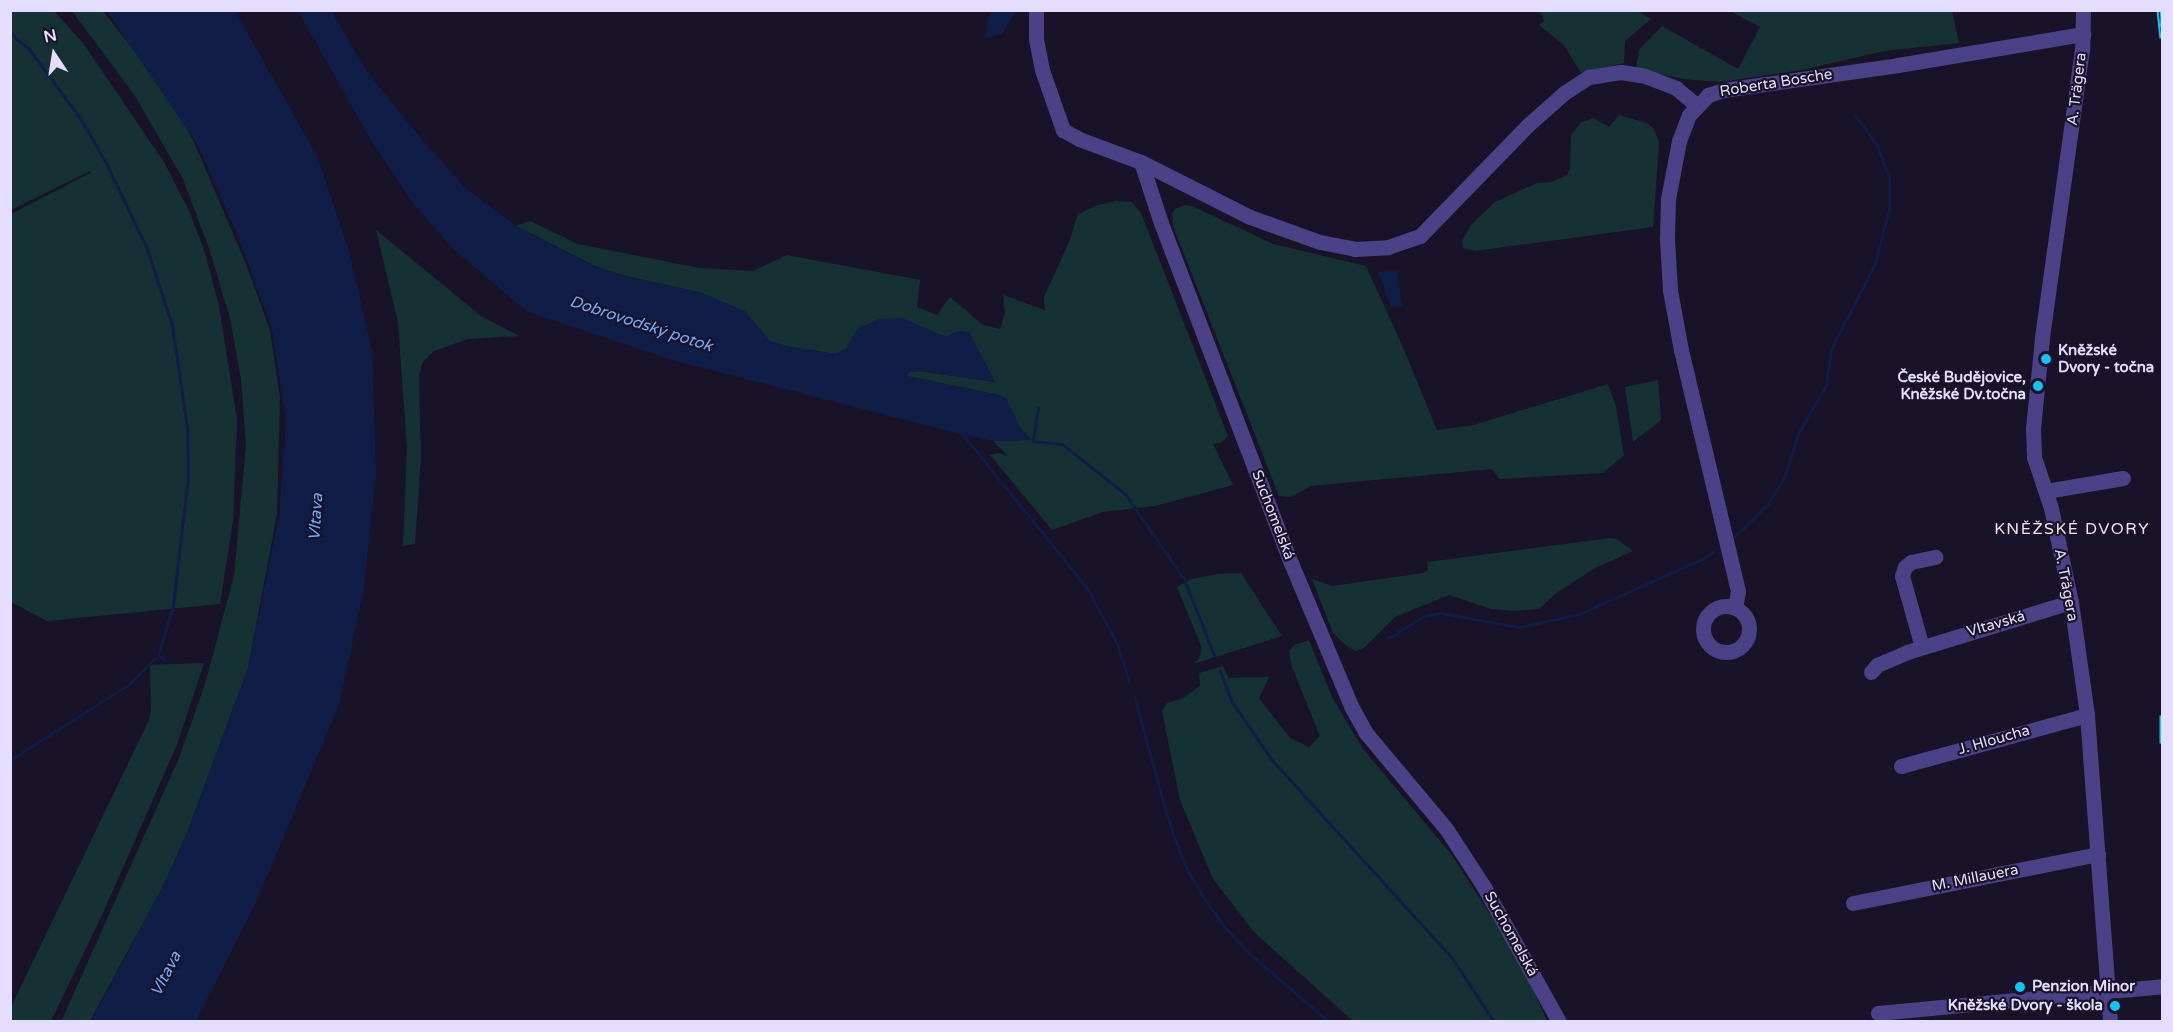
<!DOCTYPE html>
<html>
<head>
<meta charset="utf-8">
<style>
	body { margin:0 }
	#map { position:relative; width:2173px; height:1032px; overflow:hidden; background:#19132a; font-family:"Varela Round",sans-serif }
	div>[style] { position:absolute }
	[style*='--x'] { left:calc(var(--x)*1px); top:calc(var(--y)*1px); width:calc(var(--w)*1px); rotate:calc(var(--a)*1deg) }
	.green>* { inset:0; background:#163133 }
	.water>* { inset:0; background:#0f1d47 }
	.stream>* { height:3px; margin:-1.5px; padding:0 1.5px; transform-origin:1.5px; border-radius:1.5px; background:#0f1d47 }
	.minor>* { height:15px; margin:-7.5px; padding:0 7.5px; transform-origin:7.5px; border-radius:7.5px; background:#4b4186 }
	.minor>.ring { margin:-7.5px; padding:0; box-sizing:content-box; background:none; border:15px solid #4b4186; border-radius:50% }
	.rail>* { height:5px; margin-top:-2.5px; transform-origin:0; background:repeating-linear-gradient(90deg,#19132a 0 9px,#15c2f1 0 18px); box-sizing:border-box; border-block:2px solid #15c2f1 }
	.dots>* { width:16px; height:16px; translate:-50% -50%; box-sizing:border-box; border:3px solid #19132a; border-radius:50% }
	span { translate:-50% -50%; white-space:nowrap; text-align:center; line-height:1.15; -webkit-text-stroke:4.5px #19132a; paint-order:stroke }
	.street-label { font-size:15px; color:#e5ddfd }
	.poi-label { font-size:15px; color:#e5ddfd; font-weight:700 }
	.left { translate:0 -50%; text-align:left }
	.right { translate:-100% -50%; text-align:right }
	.water-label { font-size:16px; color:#72aaf7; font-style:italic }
	.neighbourhood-label { font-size:16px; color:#fddfef; letter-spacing:1.5px }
	.frame { position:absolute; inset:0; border:12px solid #e5ddfd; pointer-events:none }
	.north { position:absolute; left:24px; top:24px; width:60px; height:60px; -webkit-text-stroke:4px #19132a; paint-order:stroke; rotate:348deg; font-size:16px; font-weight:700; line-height:24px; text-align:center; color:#e5ddfd }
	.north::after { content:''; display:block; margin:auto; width:21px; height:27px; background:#e5ddfd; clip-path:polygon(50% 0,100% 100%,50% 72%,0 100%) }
</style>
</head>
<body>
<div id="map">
	<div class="green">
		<div style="clip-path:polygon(11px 10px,54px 11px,83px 43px,164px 162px,190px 213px,205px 253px,219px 306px,237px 420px,233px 521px,220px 604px,47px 621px,11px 602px,11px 214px,92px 172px,90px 171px,11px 210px)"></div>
		<div style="clip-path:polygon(102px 10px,159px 82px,193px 140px,246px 264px,270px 330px,280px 399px,277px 514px,248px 668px,187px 833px,161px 890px,90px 1021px,61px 1022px,179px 758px,205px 684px,234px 576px,246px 445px,241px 379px,230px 318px,210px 251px,183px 179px,135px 96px,72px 11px)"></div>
		<div style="clip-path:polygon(1540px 11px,1637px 11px,1651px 19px,1625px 41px,1624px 63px,1581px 73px,1564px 45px,1539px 25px,1544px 21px)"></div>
		<div style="clip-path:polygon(1730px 11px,1952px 11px,1959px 43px,1884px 51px,1802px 70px,1720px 82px,1684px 79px,1636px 69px,1639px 50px,1662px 26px,1738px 69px,1760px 27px)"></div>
		<div style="clip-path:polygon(1619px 115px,1647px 123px,1654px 129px,1659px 142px,1653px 227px,1475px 251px,1463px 248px,1462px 241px,1471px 225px,1495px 202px,1537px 183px,1552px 182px,1567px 175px,1570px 169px,1571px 135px,1580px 123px,1593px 118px,1609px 127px)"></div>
		<div style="clip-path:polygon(1116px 201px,1132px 202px,1141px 213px,1228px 436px,1222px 442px,1213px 444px,1233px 485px,1155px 506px,1103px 512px,1052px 530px,990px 455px,998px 453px,1008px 456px,993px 441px,1017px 441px,1021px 429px,1006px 399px,999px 395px,906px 376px,909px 372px,919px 371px,995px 382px,969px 332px,958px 331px,946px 337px,901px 318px,858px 328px,846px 349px,836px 354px,790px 347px,769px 341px,746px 312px,702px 293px,622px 275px,595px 266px,516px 226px,530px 221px,578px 244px,699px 268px,753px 271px,787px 255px,920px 280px,917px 307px,937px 315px,950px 297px,983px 325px,1000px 329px,1005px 313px,1003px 295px,1045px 310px,1044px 297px,1069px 242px,1078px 214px,1098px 205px)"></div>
		<div style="clip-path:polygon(1185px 205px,1192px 206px,1273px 244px,1366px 266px,1402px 345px,1437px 430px,1474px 425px,1608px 384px,1616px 407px,1624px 455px,1603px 473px,1500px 479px,1492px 469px,1311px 486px,1291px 497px,1279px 496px,1173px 226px,1172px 213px,1175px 209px)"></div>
		<div style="clip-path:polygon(376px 230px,481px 316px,519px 336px,468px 339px,434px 351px,423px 362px,419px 375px,421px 456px,415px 544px,403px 546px,407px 448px,398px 322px)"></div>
		<div style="clip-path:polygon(1658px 380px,1661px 420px,1633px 442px,1625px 387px)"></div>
		<div style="clip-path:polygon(1611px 538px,1617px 539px,1633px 551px,1595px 568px,1555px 594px,1539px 609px,1515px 611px,1491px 609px,1449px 595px,1395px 617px,1365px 647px,1356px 651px,1348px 647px,1333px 633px,1312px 579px,1332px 586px,1423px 573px,1428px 570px,1427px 562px)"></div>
		<div style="clip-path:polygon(1241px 573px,1282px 636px,1193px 664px,1199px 659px,1202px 648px,1177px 587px,1192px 579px,1218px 574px)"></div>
		<div style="clip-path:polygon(1309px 640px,1332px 697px,1363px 749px,1451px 854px,1501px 931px,1531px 985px,1547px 1021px,1353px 1021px,1254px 932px,1213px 879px,1180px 800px,1162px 711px,1167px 703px,1183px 698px,1200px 686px,1199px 673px,1223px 666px,1229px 678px,1269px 677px,1259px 698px,1290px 738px,1309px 747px,1320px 736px,1292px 667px,1289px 651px,1294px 645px)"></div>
		<div style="clip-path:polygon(204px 663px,176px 747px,102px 915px,51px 1021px,11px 1021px,11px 1007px,148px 722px,151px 712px,150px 665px)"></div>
	</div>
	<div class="water">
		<div style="clip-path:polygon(107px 11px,235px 11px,317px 156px,349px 251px,372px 351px,376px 474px,363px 594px,339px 705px,255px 905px,196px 1021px,91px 1021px,161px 890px,187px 833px,248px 668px,279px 516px,286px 422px,272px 329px,240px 241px,199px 147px)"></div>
		<div style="clip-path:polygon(298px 11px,331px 11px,368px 73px,419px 136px,465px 188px,516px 226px,595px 266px,622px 275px,702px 293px,746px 312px,769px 341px,790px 347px,836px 354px,846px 349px,858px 328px,879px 319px,901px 318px,946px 337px,958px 331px,969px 332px,995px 382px,919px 371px,909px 372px,907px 376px,1000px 395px,1006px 399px,1021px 429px,1033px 440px,993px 441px,961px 434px,675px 361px,528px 312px,453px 249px,410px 199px,372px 142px)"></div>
		<div style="clip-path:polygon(993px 11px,1016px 11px,1002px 34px,986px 38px,987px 21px)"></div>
		<div style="clip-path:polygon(1397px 271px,1402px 306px,1391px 307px,1378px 272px)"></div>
	</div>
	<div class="stream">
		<div style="--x:10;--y:33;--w:25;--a:40"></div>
		<div style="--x:29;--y:49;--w:86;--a:53.5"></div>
		<div style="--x:80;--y:118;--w:52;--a:60"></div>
		<div style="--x:106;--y:163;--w:95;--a:64.5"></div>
		<div style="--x:147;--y:249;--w:80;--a:71.8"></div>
		<div style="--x:172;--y:325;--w:104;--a:81.7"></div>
		<div style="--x:187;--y:428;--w:48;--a:88.8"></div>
		<div style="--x:188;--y:476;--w:130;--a:96.6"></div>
		<div style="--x:173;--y:605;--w:52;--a:106.7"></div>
		<div style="--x:158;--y:655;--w:42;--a:135"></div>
		<div style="--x:128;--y:685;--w:140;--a:147.6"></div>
		<div style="--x:1038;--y:408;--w:33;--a:99"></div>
		<div style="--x:1033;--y:441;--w:29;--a:6"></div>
		<div style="--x:1062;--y:444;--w:80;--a:38.4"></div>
		<div style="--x:1125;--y:494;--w:103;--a:55.2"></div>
		<div style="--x:1184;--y:579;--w:82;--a:68.5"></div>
		<div style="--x:961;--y:432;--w:201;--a:51.1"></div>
		<div style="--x:1087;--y:588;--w:64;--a:61.8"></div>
		<div style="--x:1117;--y:644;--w:40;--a:72"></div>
		<div style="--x:1735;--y:536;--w:45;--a:-44.1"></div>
		<div style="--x:1767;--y:505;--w:32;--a:-58"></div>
		<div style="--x:1784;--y:478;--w:46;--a:-72.3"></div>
		<div style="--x:1798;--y:434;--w:56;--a:-60.3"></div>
		<div style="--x:1826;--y:385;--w:36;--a:-82"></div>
		<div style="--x:1831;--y:349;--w:97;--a:-62.9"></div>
		<div style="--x:1875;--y:263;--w:55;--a:-75.2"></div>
		<div style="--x:1889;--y:210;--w:33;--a:-90"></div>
		<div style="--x:1889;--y:177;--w:34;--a:-111"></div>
		<div style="--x:1877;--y:145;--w:38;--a:-127"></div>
		<div style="--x:1387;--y:639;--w:44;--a:-31.9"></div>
		<div style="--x:1424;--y:616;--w:17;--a:-10"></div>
		<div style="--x:1441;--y:613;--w:79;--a:10.2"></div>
		<div style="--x:1519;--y:627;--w:61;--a:-12.2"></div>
		<div style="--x:1579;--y:614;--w:135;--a:-24.1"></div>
		<div style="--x:1702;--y:559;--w:14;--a:-34"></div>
		<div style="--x:158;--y:655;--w:9;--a:36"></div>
		<div style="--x:1220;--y:671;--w:33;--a:69"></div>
		<div style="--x:1232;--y:702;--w:69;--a:55.6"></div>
		<div style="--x:1271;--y:759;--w:269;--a:47.7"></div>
		<div style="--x:1452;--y:958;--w:77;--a:56.7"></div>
		<div style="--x:1134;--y:696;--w:135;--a:74.5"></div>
		<div style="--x:1170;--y:826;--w:42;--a:69"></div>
		<div style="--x:1185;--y:865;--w:33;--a:61"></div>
		<div style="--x:1201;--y:894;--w:42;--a:54.8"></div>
		<div style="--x:1225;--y:928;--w:36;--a:46"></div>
		<div style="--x:1250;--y:954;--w:104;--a:40.7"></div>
	</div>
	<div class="minor">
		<div style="--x:1036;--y:10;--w:29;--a:90"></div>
		<div style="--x:1036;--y:39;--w:32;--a:79"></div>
		<div style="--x:1042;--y:70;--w:64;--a:70.7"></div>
		<div style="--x:1063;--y:130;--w:18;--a:29"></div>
		<div style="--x:1079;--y:139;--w:66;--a:20.4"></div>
		<div style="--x:1141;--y:162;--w:122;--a:26.8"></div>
		<div style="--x:1250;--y:217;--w:74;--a:19.7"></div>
		<div style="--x:1320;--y:242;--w:36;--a:11"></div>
		<div style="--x:1355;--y:249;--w:33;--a:-3"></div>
		<div style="--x:1388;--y:247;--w:34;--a:-19"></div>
		<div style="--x:1420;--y:236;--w:155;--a:-45.8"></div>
		<div style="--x:1528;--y:125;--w:48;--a:-41.6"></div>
		<div style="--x:1564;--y:93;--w:30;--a:-33"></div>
		<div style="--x:1589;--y:77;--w:32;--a:-9"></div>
		<div style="--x:1621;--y:72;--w:24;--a:9"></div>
		<div style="--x:1645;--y:76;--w:33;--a:21"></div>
		<div style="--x:1676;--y:88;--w:26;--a:40"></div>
		<div style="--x:2083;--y:10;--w:39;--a:91"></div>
		<div style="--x:2082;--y:49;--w:292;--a:97.9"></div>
		<div style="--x:2042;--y:338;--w:90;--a:95.7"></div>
		<div style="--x:2033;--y:428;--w:29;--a:88"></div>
		<div style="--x:2034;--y:457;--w:54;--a:71.6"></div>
		<div style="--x:2051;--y:508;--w:96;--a:78"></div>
		<div style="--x:2071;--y:602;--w:114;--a:81.9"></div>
		<div style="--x:2087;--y:715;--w:308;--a:85.7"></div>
		<div style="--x:1141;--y:162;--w:64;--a:71.8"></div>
		<div style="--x:1161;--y:223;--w:364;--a:69.1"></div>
		<div style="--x:1291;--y:563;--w:155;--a:67.2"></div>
		<div style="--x:1351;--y:706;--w:31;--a:61"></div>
		<div style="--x:1366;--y:733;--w:126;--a:50.1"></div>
		<div style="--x:1447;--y:830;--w:68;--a:57"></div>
		<div style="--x:1484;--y:887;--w:154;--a:60.9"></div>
		<div style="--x:2046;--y:491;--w:78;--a:-9.6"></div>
		<div class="ring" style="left:1703px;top:606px;width:31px;height:31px"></div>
		<div style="--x:1735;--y:607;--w:16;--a:-79"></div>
		<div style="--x:1738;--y:591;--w:248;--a:-103.3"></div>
		<div style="--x:1681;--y:350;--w:61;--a:-100.4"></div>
		<div style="--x:1670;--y:290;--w:51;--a:-93.4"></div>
		<div style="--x:1667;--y:239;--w:40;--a:-88.6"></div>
		<div style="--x:1668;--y:199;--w:59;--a:-79.3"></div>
		<div style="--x:1679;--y:141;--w:28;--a:-69"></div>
		<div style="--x:1689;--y:115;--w:28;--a:-46"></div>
		<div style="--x:1708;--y:95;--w:16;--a:-18"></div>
		<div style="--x:1723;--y:90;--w:177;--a:-8.1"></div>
		<div style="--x:1898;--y:65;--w:188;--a:-9.5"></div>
		<div style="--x:1922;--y:647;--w:74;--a:-105.7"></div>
		<div style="--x:1902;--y:576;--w:9;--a:-72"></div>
		<div style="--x:1905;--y:567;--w:8;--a:-40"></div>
		<div style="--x:1911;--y:562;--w:25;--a:-12"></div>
		<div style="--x:1871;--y:672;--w:9;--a:-49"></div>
		<div style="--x:1877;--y:665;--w:33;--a:-23"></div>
		<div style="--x:1907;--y:652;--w:171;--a:-17"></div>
		<div style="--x:1901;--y:766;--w:193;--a:-15.3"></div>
		<div style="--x:1853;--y:903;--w:250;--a:-11.3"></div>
		<div style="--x:1878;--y:1013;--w:285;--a:-5.4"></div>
	</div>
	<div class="rail">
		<div style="--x:2159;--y:10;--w:28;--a:84"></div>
		<div style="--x:2162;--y:715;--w:28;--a:90"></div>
	</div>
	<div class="dots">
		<div style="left:2046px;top:359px;background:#15c2f1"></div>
		<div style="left:2038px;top:386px;background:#15c2f1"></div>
		<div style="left:2020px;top:987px;background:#15c2f1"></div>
		<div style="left:2115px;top:1006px;background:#15c2f1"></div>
	</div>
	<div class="street-label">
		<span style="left:1776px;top:83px;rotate:-9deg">Roberta Bosche</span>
		<span style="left:2077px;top:89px;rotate:-83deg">A. Trägera</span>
		<span style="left:1273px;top:515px;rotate:69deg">Suchomelská</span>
		<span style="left:2066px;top:585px;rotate:79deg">A. Trägera</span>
		<span style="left:1996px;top:624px;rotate:-16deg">Vltavská</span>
		<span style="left:1994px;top:740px;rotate:-16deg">J. Hloucha</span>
		<span style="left:1975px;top:878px;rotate:-11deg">M. Millauera</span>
		<span style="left:1511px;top:934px;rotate:61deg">Suchomelská</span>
	</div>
	<div class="poi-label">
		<span class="left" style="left:2058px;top:359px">Kněžské<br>Dvory - točna</span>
		<span class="right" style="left:2026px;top:386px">České Budějovice,<br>Kněžské Dv.točna</span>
		<span class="left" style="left:2032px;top:987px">Penzion Minor</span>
		<span class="right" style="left:2103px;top:1006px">Kněžské Dvory - škola</span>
	</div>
	<div class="water-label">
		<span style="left:641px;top:324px;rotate:18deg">Dobrovodský potok</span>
		<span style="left:316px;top:517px;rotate:-86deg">Vltava</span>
		<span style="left:166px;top:974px;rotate:-63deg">Vltava</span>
	</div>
	<div class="neighbourhood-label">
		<span style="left:2072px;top:529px">KNĚŽSKÉ DVORY</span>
	</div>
	<div class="frame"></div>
	<div class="north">N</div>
</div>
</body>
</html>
